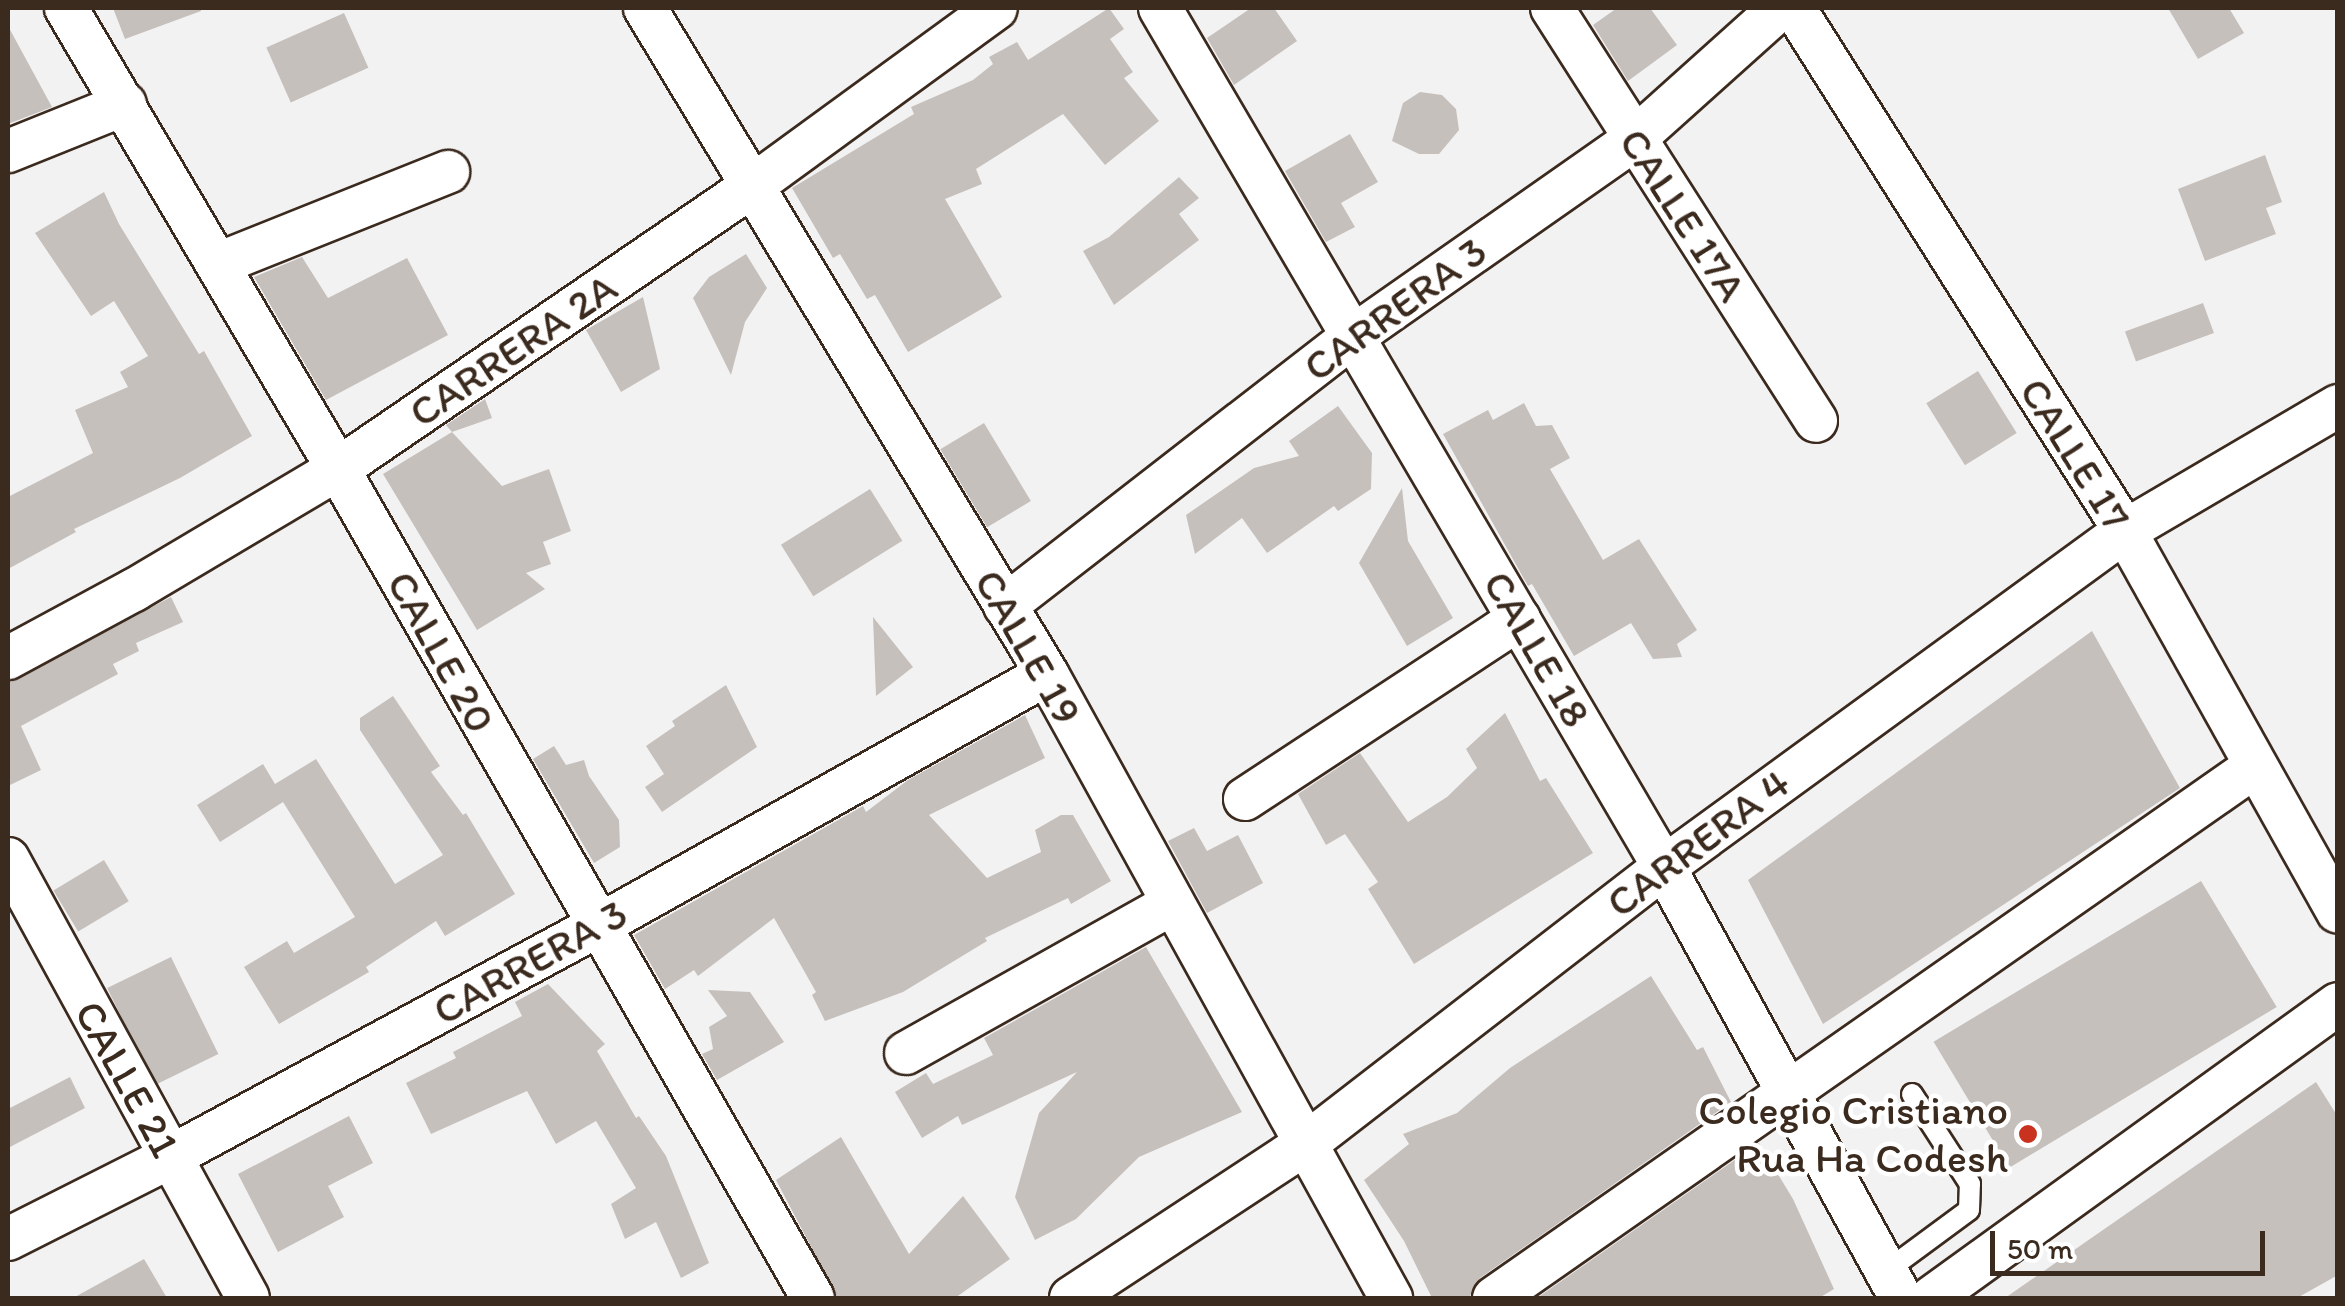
<!DOCTYPE html>
<html>
<head>
<meta charset="utf-8">
<style>
	body { margin:0 }
	#map { position:relative; width:2345px; height:1306px; overflow:hidden; background:#f3f2f2; font-family:Itim,sans-serif }
	div>[style] { position:absolute }
	[style*='--x'] { left:calc(var(--x)*1px); top:calc(var(--y)*1px); width:calc(var(--w)*1px); rotate:calc(var(--a)*1deg) }
	.building>* { inset:0; background:#c6c0bd; transform-origin:0 0 }
	.roads { filter:drop-shadow(2px 0 #3b2a1e) drop-shadow(-2px 0 #3b2a1e) drop-shadow(0 2px #3b2a1e) drop-shadow(0 -2px #3b2a1e) }
	.lane>* { height:20px; margin:-10px; padding:0 10px; transform-origin:10px; border-radius:10px; background:#fff }
	.street>* { height:42px; margin:-21px; padding:0 21px; transform-origin:21px; border-radius:21px; background:#fff }
	.dots>* { width:28px; height:28px; translate:-50% -50%; box-sizing:border-box; border:5px solid #fff; border-radius:50% }
	span { translate:-50% -50%; white-space:nowrap; text-align:center; line-height:1.15; -webkit-text-stroke:9px #fff; paint-order:stroke }
	.street-label { font-size:42px; color:#3b2a1e }
	.poi-label { font-size:42px; color:#3b2a1e }
	.right { translate:-100% -50%; text-align:right }
	.frame { position:absolute; inset:0; border:10px solid #3b2a1e; pointer-events:none }
	.scale { position:absolute; left:1990px; top:1231px; width:275px; height:45px; box-sizing:border-box; border:5px solid #3b2a1e; border-top:0; padding-left:12px; font-size:30px; line-height:35px; white-space:nowrap; color:#3b2a1e; -webkit-text-stroke:8px #fff; paint-order:stroke }
</style>
</head>
<body>
<div id="map">
	<div class="building">
		<div style="clip-path:polygon(113px 8px,201px 8px,201px 11px,125px 39px)"></div>
		<div style="clip-path:polygon(1109px 8px,1124px 29px,1110px 39px,1133px 72px,1124px 78px,1159px 121px,1105px 165px,1063px 114px,976px 169px,982px 184px,945px 199px,1002px 297px,908px 352px,875px 295px,867px 299px,840px 254px,833px 258px,792px 188px,914px 114px,911px 107px,973px 80px,993px 64px,989px 57px,1017px 42px,1028px 60px)"></div>
		<div style="clip-path:polygon(1251px 8px,1274px 8px,1297px 41px,1234px 85px,1207px 38px)"></div>
		<div style="clip-path:polygon(1617px 8px,1650px 8px,1677px 45px,1628px 81px,1593px 25px)"></div>
		<div style="clip-path:polygon(2168px 8px,2229px 8px,2244px 33px,2198px 59px)"></div>
		<div style="left:344px;top:13px;width:60px;height:85px;rotate:66deg"></div>
		<div style="clip-path:polygon(8px 26px,52px 107px,8px 124px)"></div>
		<div style="clip-path:polygon(1420px 92px,1442px 95px,1456px 109px,1459px 130px,1439px 154px,1419px 154px,1392px 141px,1403px 103px)"></div>
		<div style="clip-path:polygon(1350px 134px,1378px 182px,1341px 203px,1355px 227px,1326px 242px,1285px 171px)"></div>
		<div style="clip-path:polygon(2265px 155px,2282px 202px,2266px 208px,2276px 234px,2205px 261px,2178px 189px)"></div>
		<div style="clip-path:polygon(1179px 177px,1199px 198px,1179px 214px,1199px 240px,1114px 305px,1083px 251px,1109px 237px)"></div>
		<div style="clip-path:polygon(104px 192px,119px 224px,199px 354px,204px 351px,252px 436px,180px 478px,74px 529px,76px 532px,8px 569px,8px 497px,93px 453px,75px 410px,128px 387px,120px 372px,148px 356px,114px 301px,91px 316px,35px 233px)"></div>
		<div style="clip-path:polygon(746px 254px,767px 288px,745px 322px,731px 375px,693px 298px,709px 277px)"></div>
		<div style="clip-path:polygon(302px 257px,328px 298px,407px 258px,448px 335px,326px 400px,254px 277px)"></div>
		<div style="clip-path:polygon(643px 297px,660px 369px,621px 392px,586px 330px)"></div>
		<div style="left:2203px;top:303px;width:32px;height:83px;rotate:70deg"></div>
		<div style="left:1978px;top:371px;width:73px;height:61px;rotate:58deg"></div>
		<div style="clip-path:polygon(485px 399px,492px 418px,452px 432px,446px 425px)"></div>
		<div style="clip-path:polygon(1524px 403px,1536px 426px,1552px 425px,1570px 458px,1550px 469px,1603px 560px,1639px 539px,1697px 630px,1677px 644px,1682px 657px,1653px 659px,1631px 623px,1574px 656px,1532px 584px,1528px 586px,1443px 434px,1488px 410px,1493px 420px)"></div>
		<div style="clip-path:polygon(1338px 406px,1372px 453px,1371px 489px,1338px 511px,1334px 506px,1267px 553px,1242px 518px,1195px 554px,1186px 515px,1254px 468px,1299px 456px,1289px 441px)"></div>
		<div style="left:984px;top:423px;width:91px;height:51px;rotate:59deg"></div>
		<div style="clip-path:polygon(452px 432px,502px 486px,549px 469px,571px 531px,543px 542px,551px 564px,526px 573px,545px 589px,477px 630px,383px 474px)"></div>
		<div style="clip-path:polygon(1402px 488px,1408px 541px,1453px 618px,1407px 646px,1359px 563px)"></div>
		<div style="left:870px;top:489px;width:61px;height:105px;rotate:58deg"></div>
		<div style="clip-path:polygon(171px 597px,183px 622px,136px 643px,139px 651px,113px 664px,118px 674px,21px 726px,41px 770px,8px 786px,8px 683px)"></div>
		<div style="clip-path:polygon(873px 617px,913px 667px,876px 696px)"></div>
		<div style="clip-path:polygon(2092px 631px,2180px 788px,1823px 1024px,1748px 880px)"></div>
		<div style="clip-path:polygon(726px 685px,757px 747px,662px 812px,645px 787px,664px 774px,646px 746px,675px 726px,672px 721px)"></div>
		<div style="clip-path:polygon(393px 696px,440px 766px,431px 772px,463px 815px,466px 813px,515px 894px,445px 936px,436px 921px,366px 967px,369px 972px,279px 1024px,244px 967px,287px 941px,294px 953px,355px 917px,283px 802px,220px 842px,197px 805px,263px 764px,275px 784px,316px 759px,395px 884px,443px 855px,360px 730px,360px 718px)"></div>
		<div style="clip-path:polygon(1505px 713px,1540px 781px,1546px 778px,1593px 853px,1414px 964px,1368px 889px,1378px 882px,1345px 834px,1326px 845px,1298px 794px,1360px 753px,1408px 822px,1447px 797px,1477px 768px,1466px 749px)"></div>
		<div style="clip-path:polygon(1025px 715px,1045px 758px,929px 815px,987px 878px,1041px 852px,1035px 830px,1061px 815px,1073px 815px,1111px 881px,1071px 904px,1068px 898px,985px 938px,987px 941px,903px 992px,825px 1021px,812px 995px,816px 992px,774px 918px,698px 976px,694px 970px,665px 989px,634px 935px,863px 806px,866px 812px,908px 780px)"></div>
		<div style="clip-path:polygon(554px 746px,566px 765px,584px 760px,589px 776px,619px 820px,620px 847px,594px 863px,533px 759px)"></div>
		<div style="clip-path:polygon(1194px 828px,1207px 851px,1238px 835px,1263px 883px,1207px 913px,1168px 841px)"></div>
		<div style="left:104px;top:860px;width:48px;height:59px;rotate:59deg"></div>
		<div style="left:2201px;top:881px;width:147px;height:312px;rotate:59deg"></div>
		<div style="clip-path:polygon(1146px 947px,1242px 1112px,1139px 1157px,1076px 1219px,1035px 1240px,1015px 1197px,1039px 1113px,1077px 1072px,962px 1125px,958px 1116px,922px 1138px,895px 1092px,926px 1073px,933px 1084px,993px 1055px,984px 1038px)"></div>
		<div style="left:171px;top:957px;width:108px;height:71px;rotate:64deg"></div>
		<div style="clip-path:polygon(1651px 976px,1697px 1050px,1703px 1047px,1731px 1102px,1480px 1278px,1469px 1298px,1432px 1298px,1404px 1241px,1364px 1180px,1409px 1144px,1403px 1134px,1457px 1113px,1510px 1068px)"></div>
		<div style="clip-path:polygon(548px 984px,605px 1044px,597px 1051px,636px 1118px,639px 1116px,666px 1156px,709px 1263px,681px 1278px,656px 1222px,625px 1239px,611px 1204px,636px 1188px,596px 1121px,556px 1144px,527px 1091px,431px 1134px,406px 1083px,456px 1058px,453px 1052px,522px 1016px,515px 1002px)"></div>
		<div style="clip-path:polygon(708px 990px,750px 992px,784px 1042px,717px 1080px,702px 1054px,713px 1049px,709px 1027px,727px 1016px)"></div>
		<div style="clip-path:polygon(70px 1077px,85px 1108px,8px 1148px,8px 1109px)"></div>
		<div style="clip-path:polygon(2316px 1082px,2338px 1117px,2338px 1275px,2297px 1298px,2005px 1298px)"></div>
		<div style="clip-path:polygon(349px 1116px,373px 1163px,328px 1186px,344px 1217px,278px 1252px,238px 1174px)"></div>
		<div style="clip-path:polygon(841px 1137px,909px 1254px,963px 1196px,1010px 1259px,955px 1298px,838px 1298px,776px 1180px)"></div>
		<div style="clip-path:polygon(1759px 1143px,1793px 1199px,1834px 1289px,1819px 1298px,1537px 1298px)"></div>
		<div style="clip-path:polygon(144px 1259px,167px 1298px,73px 1298px)"></div>
	</div>
	<div class="roads">
		<div class="lane">
			<div style="--x:1885;--y:1272;--w:104;--a:-36.4"></div>
			<div style="--x:1969;--y:1210;--w:26;--a:-88"></div>
			<div style="--x:1970;--y:1184;--w:107;--a:-122.8"></div>
		</div>
		<div class="street">
			<div style="--x:66;--y:8;--w:535;--a:59.46"></div>
			<div style="--x:338;--y:469;--w:955;--a:60.19"></div>
			<div style="--x:645;--y:8;--w:778;--a:58.88"></div>
			<div style="--x:1047;--y:674;--w:713;--a:61.13"></div>
			<div style="--x:1160;--y:8;--w:996;--a:59.6"></div>
			<div style="--x:1664;--y:867;--w:492;--a:61.2"></div>
			<div style="--x:1552;--y:8;--w:490;--a:57.4"></div>
			<div style="--x:1794;--y:8;--w:619;--a:57.67"></div>
			<div style="--x:2125;--y:531;--w:436;--a:60.8"></div>
			<div style="--x:8;--y:151;--w:126;--a:-21.9"></div>
			<div style="--x:218;--y:264;--w:248;--a:-21.8"></div>
			<div style="--x:1005;--y:606;--w:443;--a:-37.8"></div>
			<div style="--x:1355;--y:335;--w:340;--a:-35"></div>
			<div style="--x:1633;--y:140;--w:198;--a:-41.9"></div>
			<div style="--x:8;--y:658;--w:143;--a:-28.4"></div>
			<div style="--x:134;--y:590;--w:237;--a:-30.7"></div>
			<div style="--x:338;--y:469;--w:505;--a:-34.35"></div>
			<div style="--x:755;--y:184;--w:298;--a:-36.1"></div>
			<div style="--x:1245;--y:799;--w:328;--a:-33.3"></div>
			<div style="--x:8;--y:859;--w:500;--a:61.33"></div>
			<div style="--x:906;--y:1053;--w:304;--a:-29.3"></div>
			<div style="--x:8;--y:1239;--w:182;--a:-26.8"></div>
			<div style="--x:170;--y:1157;--w:484;--a:-28.4"></div>
			<div style="--x:596;--y:927;--w:517;--a:-29.29"></div>
			<div style="--x:1071;--y:1298;--w:282;--a:-33.3"></div>
			<div style="--x:1307;--y:1143;--w:451;--a:-37.7"></div>
			<div style="--x:1664;--y:867;--w:570;--a:-36.09"></div>
			<div style="--x:2125;--y:531;--w:247;--a:-30.4"></div>
			<div style="--x:1494;--y:1298;--w:927;--a:-34.94"></div>
			<div style="--x:1931;--y:1298;--w:502;--a:-35.84"></div>
		</div>
	</div>
	<div class="dots">
		<div style="left:2028px;top:1134px;background:#c8321e"></div>
	</div>
	<div class="street-label">
		<span style="left:1683px;top:215px;rotate:57deg">CALLE 17A</span>
		<span style="left:1395px;top:309px;rotate:-36deg">CARRERA 3</span>
		<span style="left:513px;top:350px;rotate:-34deg">CARRERA 2A</span>
		<span style="left:2075px;top:454px;rotate:58deg">CALLE 17</span>
		<span style="left:1028px;top:647px;rotate:60deg">CALLE 19</span>
		<span style="left:1537px;top:649px;rotate:60deg">CALLE 18</span>
		<span style="left:441px;top:652px;rotate:61deg">CALLE 20</span>
		<span style="left:1698px;top:843px;rotate:-37deg">CARRERA 4</span>
		<span style="left:530px;top:962px;rotate:-29deg">CARRERA 3</span>
		<span style="left:127px;top:1079px;rotate:61deg">CALLE 21</span>
	</div>
	<div class="poi-label">
		<span class="right" style="left:2008px;top:1134px">Colegio Cristiano<br>Rua Ha Codesh</span>
	</div>
	<div class="frame"></div>
	<div class="scale">50 m</div>
</div>
</body>
</html>
